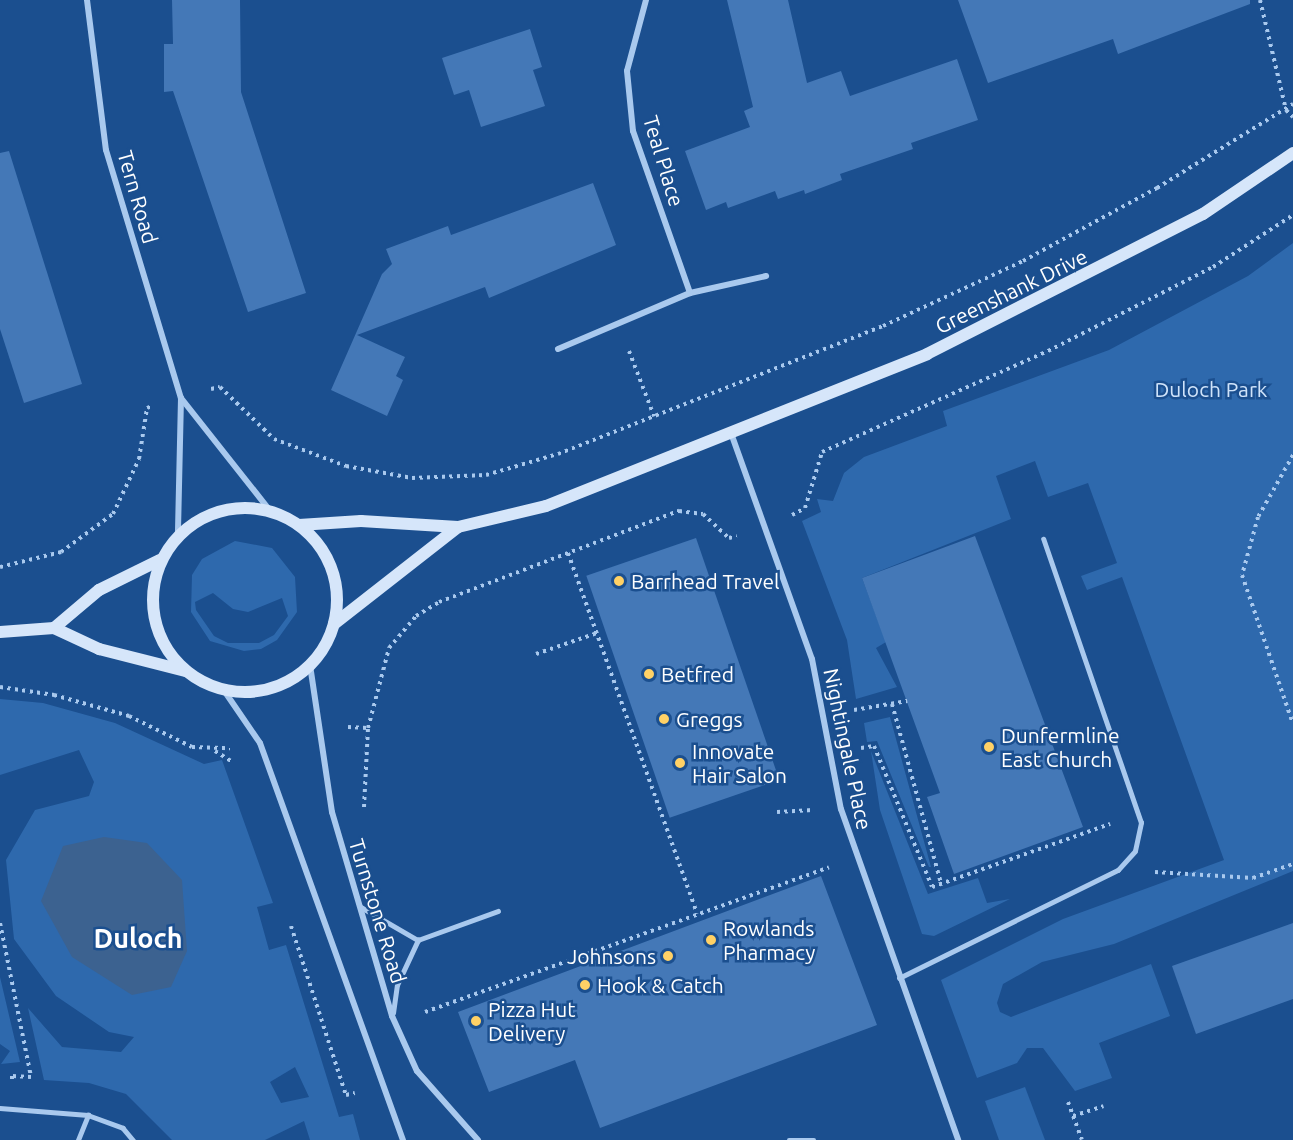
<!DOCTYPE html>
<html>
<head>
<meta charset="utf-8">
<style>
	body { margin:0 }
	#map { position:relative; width:1293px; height:1140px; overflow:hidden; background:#1b4f8f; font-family:Ubuntu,sans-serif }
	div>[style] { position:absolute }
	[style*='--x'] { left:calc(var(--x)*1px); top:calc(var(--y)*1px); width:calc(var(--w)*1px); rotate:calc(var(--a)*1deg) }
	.green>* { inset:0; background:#2e69ad }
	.water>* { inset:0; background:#3c6290 }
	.building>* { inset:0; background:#4478b7; transform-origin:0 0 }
	.path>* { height:4px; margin-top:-2px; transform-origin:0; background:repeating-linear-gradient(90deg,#a9c9ee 0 3px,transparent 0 7.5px) }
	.lane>* { height:4.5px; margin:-2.25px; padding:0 2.25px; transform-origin:2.25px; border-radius:2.25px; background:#a9c9ee }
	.street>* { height:6px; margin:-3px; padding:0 3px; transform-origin:3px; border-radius:3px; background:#a9c9ee }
	.secondary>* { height:12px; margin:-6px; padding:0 6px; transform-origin:6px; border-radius:6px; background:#d6e6fa }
	.secondary>.ring { margin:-6px; padding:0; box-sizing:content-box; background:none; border:12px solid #d6e6fa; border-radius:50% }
	.dots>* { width:16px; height:16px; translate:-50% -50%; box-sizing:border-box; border:3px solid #1b4f8f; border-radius:50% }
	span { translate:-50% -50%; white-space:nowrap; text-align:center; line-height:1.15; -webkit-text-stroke:5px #1b4f8f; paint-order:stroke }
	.street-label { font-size:21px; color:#fff }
	.park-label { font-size:21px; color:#cfe3fa }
	.poi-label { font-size:21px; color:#fff }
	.left { translate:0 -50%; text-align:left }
	.right { translate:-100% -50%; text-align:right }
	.district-label { font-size:27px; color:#fff; font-weight:700 }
</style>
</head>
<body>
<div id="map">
	<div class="green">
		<div style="clip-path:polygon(1293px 243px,1293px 871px,1114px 944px,1042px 962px,1003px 984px,997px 1003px,1000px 1012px,1011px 1017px,1151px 964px,1170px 1016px,1099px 1043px,1112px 1078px,1075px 1091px,1043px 1048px,1027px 1048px,1017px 1063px,977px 1078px,941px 980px,1063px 919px,1224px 860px,1122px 577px,1087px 590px,1081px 576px,1117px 563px,1088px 483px,1048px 497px,1035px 461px,996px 476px,1011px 519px,862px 578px,886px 642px,876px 648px,897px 687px,856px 699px,847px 640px,802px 521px,821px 512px,817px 499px,833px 501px,844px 473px,864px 457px,947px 426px,943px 411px,1109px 350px,1248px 276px)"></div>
		<div style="clip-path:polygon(evenodd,235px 541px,272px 548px,295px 577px,297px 612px,277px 640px,261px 649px,244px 651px,210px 641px,191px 612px,192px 575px,202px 559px,235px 541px,213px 593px,233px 609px,248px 612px,282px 598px,288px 616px,274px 635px,259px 643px,228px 643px,214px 636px,196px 610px,195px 602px,213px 593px)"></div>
		<div style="clip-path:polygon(evenodd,0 699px,43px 703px,115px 723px,204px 764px,222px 760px,273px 903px,257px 907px,269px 950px,286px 945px,339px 1117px,353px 1114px,360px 1140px,310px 1140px,304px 1121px,265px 1140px,172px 1140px,126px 1094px,89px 1083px,44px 1080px,28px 1008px,62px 1047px,121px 1052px,134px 1037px,109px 1032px,56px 996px,14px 939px,6px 860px,35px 810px,89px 796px,94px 782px,79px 750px,0 775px,0 699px,295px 1067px,309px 1097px,281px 1103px,270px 1082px,295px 1067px)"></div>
		<div style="clip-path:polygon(890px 717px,931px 867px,929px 867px,877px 741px,867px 742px,864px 723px)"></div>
		<div style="clip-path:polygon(871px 751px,928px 894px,978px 878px,987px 903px,1010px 899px,934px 936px,922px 934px,880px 810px)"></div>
		<div style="clip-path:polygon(0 977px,20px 1062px,1px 1064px,10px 1051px,0 1044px)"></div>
		<div style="clip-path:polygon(1025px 1087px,1045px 1140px,999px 1140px,985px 1101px)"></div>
	</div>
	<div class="water">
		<div style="clip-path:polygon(104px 837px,147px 843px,182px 880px,187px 951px,171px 987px,132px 995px,72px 957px,41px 901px,63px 846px)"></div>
	</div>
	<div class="building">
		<div style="clip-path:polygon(172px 0,240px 0,241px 92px,306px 293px,248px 312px,173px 91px,164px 92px,164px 44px,173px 44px)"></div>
		<div style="clip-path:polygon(727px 0,788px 0,807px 83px,841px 71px,850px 96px,957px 59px,978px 120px,911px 143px,913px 149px,840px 174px,842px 180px,805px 194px,804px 190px,778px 199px,775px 191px,728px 208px,726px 202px,706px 210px,685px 151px,750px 127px,744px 111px,753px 107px)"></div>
		<div style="clip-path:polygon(958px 0,1250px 0,1250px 4px,1118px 54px,1113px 39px,988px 83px)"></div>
		<div style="clip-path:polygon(530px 29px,542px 67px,533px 70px,545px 106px,481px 127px,469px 90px,454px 95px,442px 58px)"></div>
		<div style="clip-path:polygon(9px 151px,82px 384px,24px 403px,0 329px,0 153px)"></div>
		<div style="clip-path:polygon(593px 183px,616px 245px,489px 298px,485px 287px,357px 335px,405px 357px,396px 376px,403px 380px,387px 416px,331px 390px,382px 274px,392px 264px,386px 249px,448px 226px,451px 235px)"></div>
		<div style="clip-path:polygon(975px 536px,1083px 827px,954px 874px,927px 797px,940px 793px,862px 578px)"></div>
		<div style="left:696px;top:538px;width:256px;height:116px;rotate:71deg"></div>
		<div style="clip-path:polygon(821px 876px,877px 1025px,600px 1128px,575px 1060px,489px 1092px,458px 1012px)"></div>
		<div style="clip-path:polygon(1293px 923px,1293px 999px,1196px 1034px,1172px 966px)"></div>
	</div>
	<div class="path">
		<div style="--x:1260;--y:0;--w:113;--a:76.7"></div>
		<div style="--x:1286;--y:110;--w:10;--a:45"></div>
		<div style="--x:629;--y:351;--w:70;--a:69"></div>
		<div style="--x:211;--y:389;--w:9;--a:-13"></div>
		<div style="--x:220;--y:387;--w:75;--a:43.9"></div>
		<div style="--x:274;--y:439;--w:77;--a:20.6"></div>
		<div style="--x:346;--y:466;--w:67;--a:10.3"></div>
		<div style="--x:412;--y:478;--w:74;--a:-2.3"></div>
		<div style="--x:486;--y:475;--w:75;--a:-16.3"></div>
		<div style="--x:558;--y:454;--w:349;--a:-21.5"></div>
		<div style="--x:883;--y:326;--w:154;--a:-24.9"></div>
		<div style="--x:1023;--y:261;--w:153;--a:-28.6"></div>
		<div style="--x:1157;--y:188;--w:160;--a:-31.7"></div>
		<div style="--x:1293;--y:455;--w:71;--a:119.4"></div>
		<div style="--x:1258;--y:517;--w:60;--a:105.4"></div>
		<div style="--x:1242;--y:575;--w:157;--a:71.1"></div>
		<div style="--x:792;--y:515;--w:15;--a:-28"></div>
		<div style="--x:805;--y:508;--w:59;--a:-73.1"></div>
		<div style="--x:822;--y:452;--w:248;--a:-24.1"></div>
		<div style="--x:1048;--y:351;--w:185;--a:-27"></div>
		<div style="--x:1213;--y:267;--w:95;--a:-33"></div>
		<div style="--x:568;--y:553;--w:383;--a:70.3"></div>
		<div style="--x:0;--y:567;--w:63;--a:-13.8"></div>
		<div style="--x:61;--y:552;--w:64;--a:-36.2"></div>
		<div style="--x:113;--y:514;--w:61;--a:-64.7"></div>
		<div style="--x:139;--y:459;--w:52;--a:-81.1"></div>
		<div style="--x:147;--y:408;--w:5;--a:-22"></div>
		<div style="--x:536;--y:654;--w:65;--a:-19"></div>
		<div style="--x:0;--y:687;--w:55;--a:8.4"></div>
		<div style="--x:54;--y:695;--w:78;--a:15.6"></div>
		<div style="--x:129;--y:716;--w:70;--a:26.2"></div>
		<div style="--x:192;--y:747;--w:38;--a:2"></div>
		<div style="--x:892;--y:704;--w:186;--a:74.7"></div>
		<div style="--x:854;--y:710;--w:54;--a:-9.6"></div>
		<div style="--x:348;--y:727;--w:20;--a:3"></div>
		<div style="--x:368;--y:728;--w:83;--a:-75.3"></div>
		<div style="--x:389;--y:648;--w:42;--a:-49.8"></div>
		<div style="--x:416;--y:616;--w:27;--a:-31"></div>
		<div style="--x:439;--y:602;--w:257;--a:-20.8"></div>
		<div style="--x:679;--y:511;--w:24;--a:7"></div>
		<div style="--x:703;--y:514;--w:35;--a:43"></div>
		<div style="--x:729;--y:538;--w:8;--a:-14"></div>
		<div style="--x:861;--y:748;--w:13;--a:-9"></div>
		<div style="--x:874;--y:746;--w:152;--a:67.6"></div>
		<div style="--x:932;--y:887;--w:189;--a:-19.5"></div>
		<div style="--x:215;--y:751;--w:22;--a:32"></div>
		<div style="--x:364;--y:807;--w:79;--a:-87.1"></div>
		<div style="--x:777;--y:812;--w:36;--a:-3"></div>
		<div style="--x:1155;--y:872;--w:98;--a:3.5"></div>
		<div style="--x:1253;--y:878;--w:42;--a:-19.3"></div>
		<div style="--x:0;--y:923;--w:157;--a:78.6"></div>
		<div style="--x:31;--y:1077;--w:19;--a:-177"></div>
		<div style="--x:12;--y:1076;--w:6;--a:90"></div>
		<div style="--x:291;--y:926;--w:178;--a:72"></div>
		<div style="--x:346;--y:1095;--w:9;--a:-13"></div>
		<div style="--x:425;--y:1012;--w:429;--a:-19.7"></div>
		<div style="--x:1068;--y:1102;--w:40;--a:69.8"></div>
		<div style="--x:1073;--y:1116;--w:32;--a:-18"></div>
	</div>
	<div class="lane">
		<div style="--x:361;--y:907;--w:66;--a:30.1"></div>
		<div style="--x:899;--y:978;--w:244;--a:-26.3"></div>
		<div style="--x:1118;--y:870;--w:25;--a:-48"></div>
		<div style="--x:1135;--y:851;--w:29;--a:-78"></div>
		<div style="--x:1141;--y:823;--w:300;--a:-109"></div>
		<div style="--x:393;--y:1013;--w:28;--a:-82"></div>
		<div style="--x:397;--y:985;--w:50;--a:-65"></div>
		<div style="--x:418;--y:940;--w:85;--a:-19.9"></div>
		<div style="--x:0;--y:1108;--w:88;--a:4.5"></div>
		<div style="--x:88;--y:1115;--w:37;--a:20"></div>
		<div style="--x:123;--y:1128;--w:16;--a:50"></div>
		<div style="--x:78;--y:1140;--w:27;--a:-68"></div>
		<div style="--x:789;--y:1140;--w:25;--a:0"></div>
	</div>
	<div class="street">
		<div style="--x:87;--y:0;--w:151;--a:82.8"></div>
		<div style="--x:106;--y:150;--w:259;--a:73.2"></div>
		<div style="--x:181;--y:398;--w:137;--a:91.3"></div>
		<div style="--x:646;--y:0;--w:73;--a:105"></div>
		<div style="--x:627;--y:71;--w:60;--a:84.3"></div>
		<div style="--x:633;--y:131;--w:172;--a:70.6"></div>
		<div style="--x:558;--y:349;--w:143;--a:-23"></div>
		<div style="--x:690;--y:293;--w:78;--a:-12.6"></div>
		<div style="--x:181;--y:398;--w:145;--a:51.7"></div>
		<div style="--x:731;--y:433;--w:240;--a:70.3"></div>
		<div style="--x:812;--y:659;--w:153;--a:79.1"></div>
		<div style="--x:841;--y:809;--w:351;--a:70.5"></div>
		<div style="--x:310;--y:665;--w:149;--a:81.5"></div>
		<div style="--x:332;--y:812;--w:213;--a:73.6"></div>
		<div style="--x:392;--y:1016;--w:60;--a:65.6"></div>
		<div style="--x:417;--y:1071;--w:92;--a:48.5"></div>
		<div style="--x:223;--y:689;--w:65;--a:55.6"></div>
		<div style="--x:260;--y:743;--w:422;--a:70.2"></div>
	</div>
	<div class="secondary">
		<div class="ring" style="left:153px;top:508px;width:172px;height:172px"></div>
		<div style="--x:299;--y:525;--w:62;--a:-3.7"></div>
		<div style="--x:361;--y:521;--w:97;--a:3.5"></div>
		<div style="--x:458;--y:527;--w:90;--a:-13.4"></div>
		<div style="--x:546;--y:506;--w:410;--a:-21.7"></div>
		<div style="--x:927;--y:354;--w:309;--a:-26.9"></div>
		<div style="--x:1203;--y:214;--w:109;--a:-34.1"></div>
		<div style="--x:334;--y:624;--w:157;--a:-38"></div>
		<div style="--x:54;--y:628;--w:59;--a:-40.2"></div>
		<div style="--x:99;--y:590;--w:68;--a:-26.2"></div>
		<div style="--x:0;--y:632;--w:54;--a:-4.2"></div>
		<div style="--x:54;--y:628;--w:50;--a:25"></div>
		<div style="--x:99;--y:649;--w:90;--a:14.2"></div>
	</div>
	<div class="dots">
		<div style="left:619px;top:581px;background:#ffd166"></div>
		<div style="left:649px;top:674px;background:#ffd166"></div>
		<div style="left:664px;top:719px;background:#ffd166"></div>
		<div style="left:989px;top:747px;background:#ffd166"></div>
		<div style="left:680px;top:763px;background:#ffd166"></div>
		<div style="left:711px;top:940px;background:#ffd166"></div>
		<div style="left:668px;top:956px;background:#ffd166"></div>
		<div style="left:585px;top:985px;background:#ffd166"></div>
		<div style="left:476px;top:1021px;background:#ffd166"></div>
	</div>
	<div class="street-label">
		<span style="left:664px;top:161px;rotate:73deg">Teal Place</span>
		<span style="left:138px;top:197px;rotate:74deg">Tern Road</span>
		<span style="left:1011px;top:291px;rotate:-26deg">Greenshank Drive</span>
		<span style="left:848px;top:749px;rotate:78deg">Nightingale Place</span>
		<span style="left:378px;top:911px;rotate:73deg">Turnstone Road</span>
	</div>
	<div class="park-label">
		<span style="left:1211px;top:389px">Duloch Park</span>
	</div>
	<div class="poi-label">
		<span class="left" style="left:631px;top:581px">Barrhead Travel</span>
		<span class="left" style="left:661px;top:674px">Betfred</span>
		<span class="left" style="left:676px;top:719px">Greggs</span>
		<span class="left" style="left:1001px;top:747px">Dunfermline<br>East Church</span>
		<span class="left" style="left:692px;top:763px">Innovate<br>Hair Salon</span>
		<span class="left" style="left:723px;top:940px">Rowlands<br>Pharmacy</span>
		<span class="right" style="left:656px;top:956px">Johnsons</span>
		<span class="left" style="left:597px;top:985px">Hook &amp; Catch</span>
		<span class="left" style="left:488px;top:1021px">Pizza Hut<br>Delivery</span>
	</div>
	<div class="district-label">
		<span style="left:138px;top:939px">Duloch</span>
	</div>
</div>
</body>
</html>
